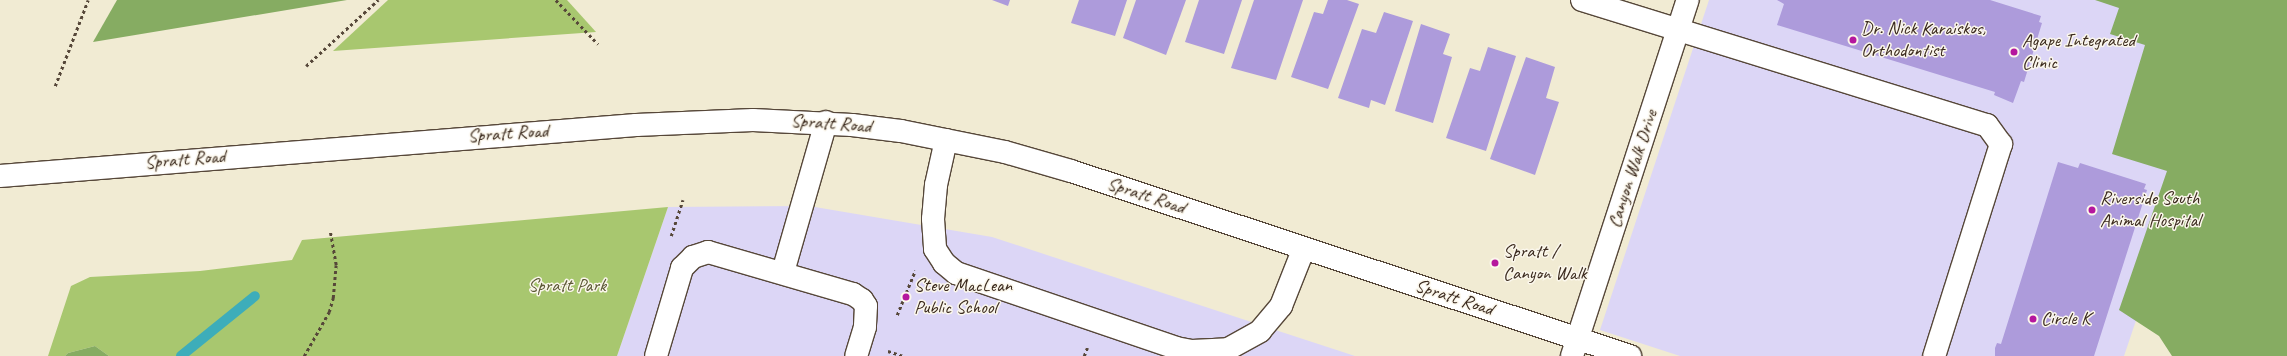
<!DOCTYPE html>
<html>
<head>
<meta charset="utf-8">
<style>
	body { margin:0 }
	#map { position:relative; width:2287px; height:356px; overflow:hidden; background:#f1ebd3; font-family:Caveat,sans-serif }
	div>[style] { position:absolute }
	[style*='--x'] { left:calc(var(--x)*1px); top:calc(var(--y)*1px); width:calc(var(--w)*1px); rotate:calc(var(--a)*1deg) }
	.built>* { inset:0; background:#dcd6f6 }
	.green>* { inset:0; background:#a8c76f }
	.forest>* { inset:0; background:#86ac62 }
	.stream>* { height:10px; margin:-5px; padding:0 5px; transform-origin:5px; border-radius:5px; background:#3dadba }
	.building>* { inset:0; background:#ad9bdb }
	.path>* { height:2.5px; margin-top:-1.25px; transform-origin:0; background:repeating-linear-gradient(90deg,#564739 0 3px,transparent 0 6px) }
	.roads { filter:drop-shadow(1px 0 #564739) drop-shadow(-1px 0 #564739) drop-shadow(0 1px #564739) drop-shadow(0 -1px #564739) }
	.minor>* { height:22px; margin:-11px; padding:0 11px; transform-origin:11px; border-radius:11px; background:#fff }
	.dots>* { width:11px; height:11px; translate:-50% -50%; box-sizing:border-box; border:2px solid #fbf7ec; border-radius:50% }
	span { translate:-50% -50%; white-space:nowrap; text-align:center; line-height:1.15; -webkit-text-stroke:3px #fbf7ec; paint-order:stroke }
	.poi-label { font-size:19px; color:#3b2a1e }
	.left { translate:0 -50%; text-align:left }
	.street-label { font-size:19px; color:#3b2a1e }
	.park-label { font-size:19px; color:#5c5936 }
</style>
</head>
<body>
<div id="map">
	<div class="built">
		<div style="clip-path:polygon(1709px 0,2141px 0,2167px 36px,2190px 161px,2124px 356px,1680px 356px,1600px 330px)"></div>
		<div style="clip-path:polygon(809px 206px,992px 237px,1355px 356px,617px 356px,668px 207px)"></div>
	</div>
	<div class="green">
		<div style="clip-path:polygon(388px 0,567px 0,596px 32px,333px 51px)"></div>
		<div style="clip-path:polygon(668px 207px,617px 356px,109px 356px,95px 346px,68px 353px,65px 356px,48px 356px,71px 286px,90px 277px,200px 271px,292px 260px,302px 240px)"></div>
	</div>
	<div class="forest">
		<div style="clip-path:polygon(117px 0,347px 0,93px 42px)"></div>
		<div style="clip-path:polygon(2095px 0,2287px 0,2287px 356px,2172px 356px,2159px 336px,2119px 310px,2167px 171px,2112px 154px,2145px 45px,2110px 34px,2119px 8px)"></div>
		<div style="clip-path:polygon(95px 346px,109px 356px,65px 356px,68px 353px)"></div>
	</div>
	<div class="stream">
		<div style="--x:181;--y:356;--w:95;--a:-39"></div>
	</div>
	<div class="building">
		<div style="clip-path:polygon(992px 0,1010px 0,1008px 6px)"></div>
		<div style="clip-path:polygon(1079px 0,1127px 0,1115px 36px,1071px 23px)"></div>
		<div style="clip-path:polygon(1136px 0,1186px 0,1166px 55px,1123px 38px)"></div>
		<div style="clip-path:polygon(1199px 0,1242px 0,1224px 54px,1185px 42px)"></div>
		<div style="clip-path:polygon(1254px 0,1303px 0,1276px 80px,1231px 68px)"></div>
		<div style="clip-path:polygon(1328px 0,1347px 0,1359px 4px,1328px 89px,1291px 77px,1314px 12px,1323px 14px)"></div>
		<div style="clip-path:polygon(1777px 0,1990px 0,2041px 16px,2039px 22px,2042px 23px,2024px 82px,2021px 81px,2013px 103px,1994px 95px,1995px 92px,1777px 25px,1784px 4px)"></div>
		<div style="clip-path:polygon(1384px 12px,1413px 21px,1385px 105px,1371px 100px,1369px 108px,1338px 98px,1362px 29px,1376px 33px)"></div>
		<div style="clip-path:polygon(1421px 24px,1450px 34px,1443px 54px,1452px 57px,1433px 123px,1395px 111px)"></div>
		<div style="clip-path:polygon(1488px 47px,1516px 56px,1486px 151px,1446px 138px,1470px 68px,1480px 71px)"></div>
		<div style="clip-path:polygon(1526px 57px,1555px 67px,1546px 98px,1559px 102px,1535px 175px,1490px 159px)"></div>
		<div style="clip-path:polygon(2058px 162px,2078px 168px,2080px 163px,2146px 184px,2144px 189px,2147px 190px,2094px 356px,1995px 356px,1995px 348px,1997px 343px,2001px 344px)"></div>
	</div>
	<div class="path">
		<div style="--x:556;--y:0;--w:61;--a:46.3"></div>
		<div style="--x:306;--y:66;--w:98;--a:-42.5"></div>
		<div style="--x:55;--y:86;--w:92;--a:-69"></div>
		<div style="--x:671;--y:236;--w:38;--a:-72"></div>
		<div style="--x:897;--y:315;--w:48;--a:-67.8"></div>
		<div style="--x:888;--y:351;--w:16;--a:18"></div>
		<div style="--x:304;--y:356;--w:51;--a:-60.4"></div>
		<div style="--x:329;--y:312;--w:15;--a:-74"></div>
		<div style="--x:333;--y:298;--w:33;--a:-85"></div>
		<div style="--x:336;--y:265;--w:35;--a:-100"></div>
		<div style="--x:1084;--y:356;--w:9;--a:-69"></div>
	</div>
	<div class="roads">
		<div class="minor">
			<div style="--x:1582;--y:0;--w:424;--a:17.2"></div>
			<div style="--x:1987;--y:125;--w:24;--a:54"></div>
			<div style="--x:2001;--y:144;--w:222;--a:107.5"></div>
			<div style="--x:946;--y:140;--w:46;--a:102.5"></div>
			<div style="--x:936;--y:185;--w:34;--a:95"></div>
			<div style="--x:933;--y:219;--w:30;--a:86"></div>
			<div style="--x:935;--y:249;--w:17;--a:57"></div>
			<div style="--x:944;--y:263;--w:16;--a:40"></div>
			<div style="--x:956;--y:273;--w:232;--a:18.8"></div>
			<div style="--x:1176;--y:348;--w:16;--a:11"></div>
			<div style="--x:1192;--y:351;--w:36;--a:-3"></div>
			<div style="--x:1228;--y:349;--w:37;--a:-29"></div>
			<div style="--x:1260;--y:331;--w:33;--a:-50"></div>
			<div style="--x:1281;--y:306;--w:62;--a:-68.4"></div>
			<div style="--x:0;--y:176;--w:638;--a:-4.58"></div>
			<div style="--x:636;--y:125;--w:117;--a:-2.4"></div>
			<div style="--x:753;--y:120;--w:99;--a:2.9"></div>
			<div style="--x:852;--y:125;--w:49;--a:7"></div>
			<div style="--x:901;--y:131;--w:106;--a:11.4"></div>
			<div style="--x:1005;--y:152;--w:69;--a:16.1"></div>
			<div style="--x:1071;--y:171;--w:589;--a:18.31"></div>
			<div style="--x:783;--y:272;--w:156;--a:-74"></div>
			<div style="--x:656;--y:356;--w:92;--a:-73.5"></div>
			<div style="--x:682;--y:268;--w:16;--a:-45"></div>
			<div style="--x:693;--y:257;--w:16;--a:-18"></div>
			<div style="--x:708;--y:252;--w:151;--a:16.2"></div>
			<div style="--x:853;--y:294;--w:11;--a:34"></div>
			<div style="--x:862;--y:300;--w:7;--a:56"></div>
			<div style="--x:866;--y:306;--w:21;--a:93"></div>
			<div style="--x:865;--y:327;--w:30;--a:107"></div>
			<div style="--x:1572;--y:356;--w:374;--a:-72"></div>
		</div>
	</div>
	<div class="dots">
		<div style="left:1853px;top:40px;background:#b5179e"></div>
		<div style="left:2014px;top:52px;background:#b5179e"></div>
		<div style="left:2092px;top:210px;background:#b5179e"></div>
		<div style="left:1495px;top:263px;background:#b5179e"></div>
		<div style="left:906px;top:297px;background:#b5179e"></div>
		<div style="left:2033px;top:319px;background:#b5179e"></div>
	</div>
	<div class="poi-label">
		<span class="left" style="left:1861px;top:40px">Dr. Nick Karaiskos,<br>Orthodontist</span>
		<span class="left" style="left:2022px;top:52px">Agape Integrated<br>Clinic</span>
		<span class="left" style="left:2100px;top:210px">Riverside South<br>Animal Hospital</span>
		<span class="left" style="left:1503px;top:263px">Spratt /<br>Canyon Walk</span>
		<span class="left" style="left:914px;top:297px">Steve MacLean<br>Public School</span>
		<span class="left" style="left:2041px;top:319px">Circle K</span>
	</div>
	<div class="street-label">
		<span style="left:831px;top:124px;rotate:4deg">Spratt Road</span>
		<span style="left:508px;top:134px;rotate:-4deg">Spratt Road</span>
		<span style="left:185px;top:160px;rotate:-5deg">Spratt Road</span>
		<span style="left:1633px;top:169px;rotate:-72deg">Canyon Walk Drive</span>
		<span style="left:1146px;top:196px;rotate:18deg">Spratt Road</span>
		<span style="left:1454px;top:298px;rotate:18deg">Spratt Road</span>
	</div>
	<div class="park-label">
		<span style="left:567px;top:286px">Spratt Park</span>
	</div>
</div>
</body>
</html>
